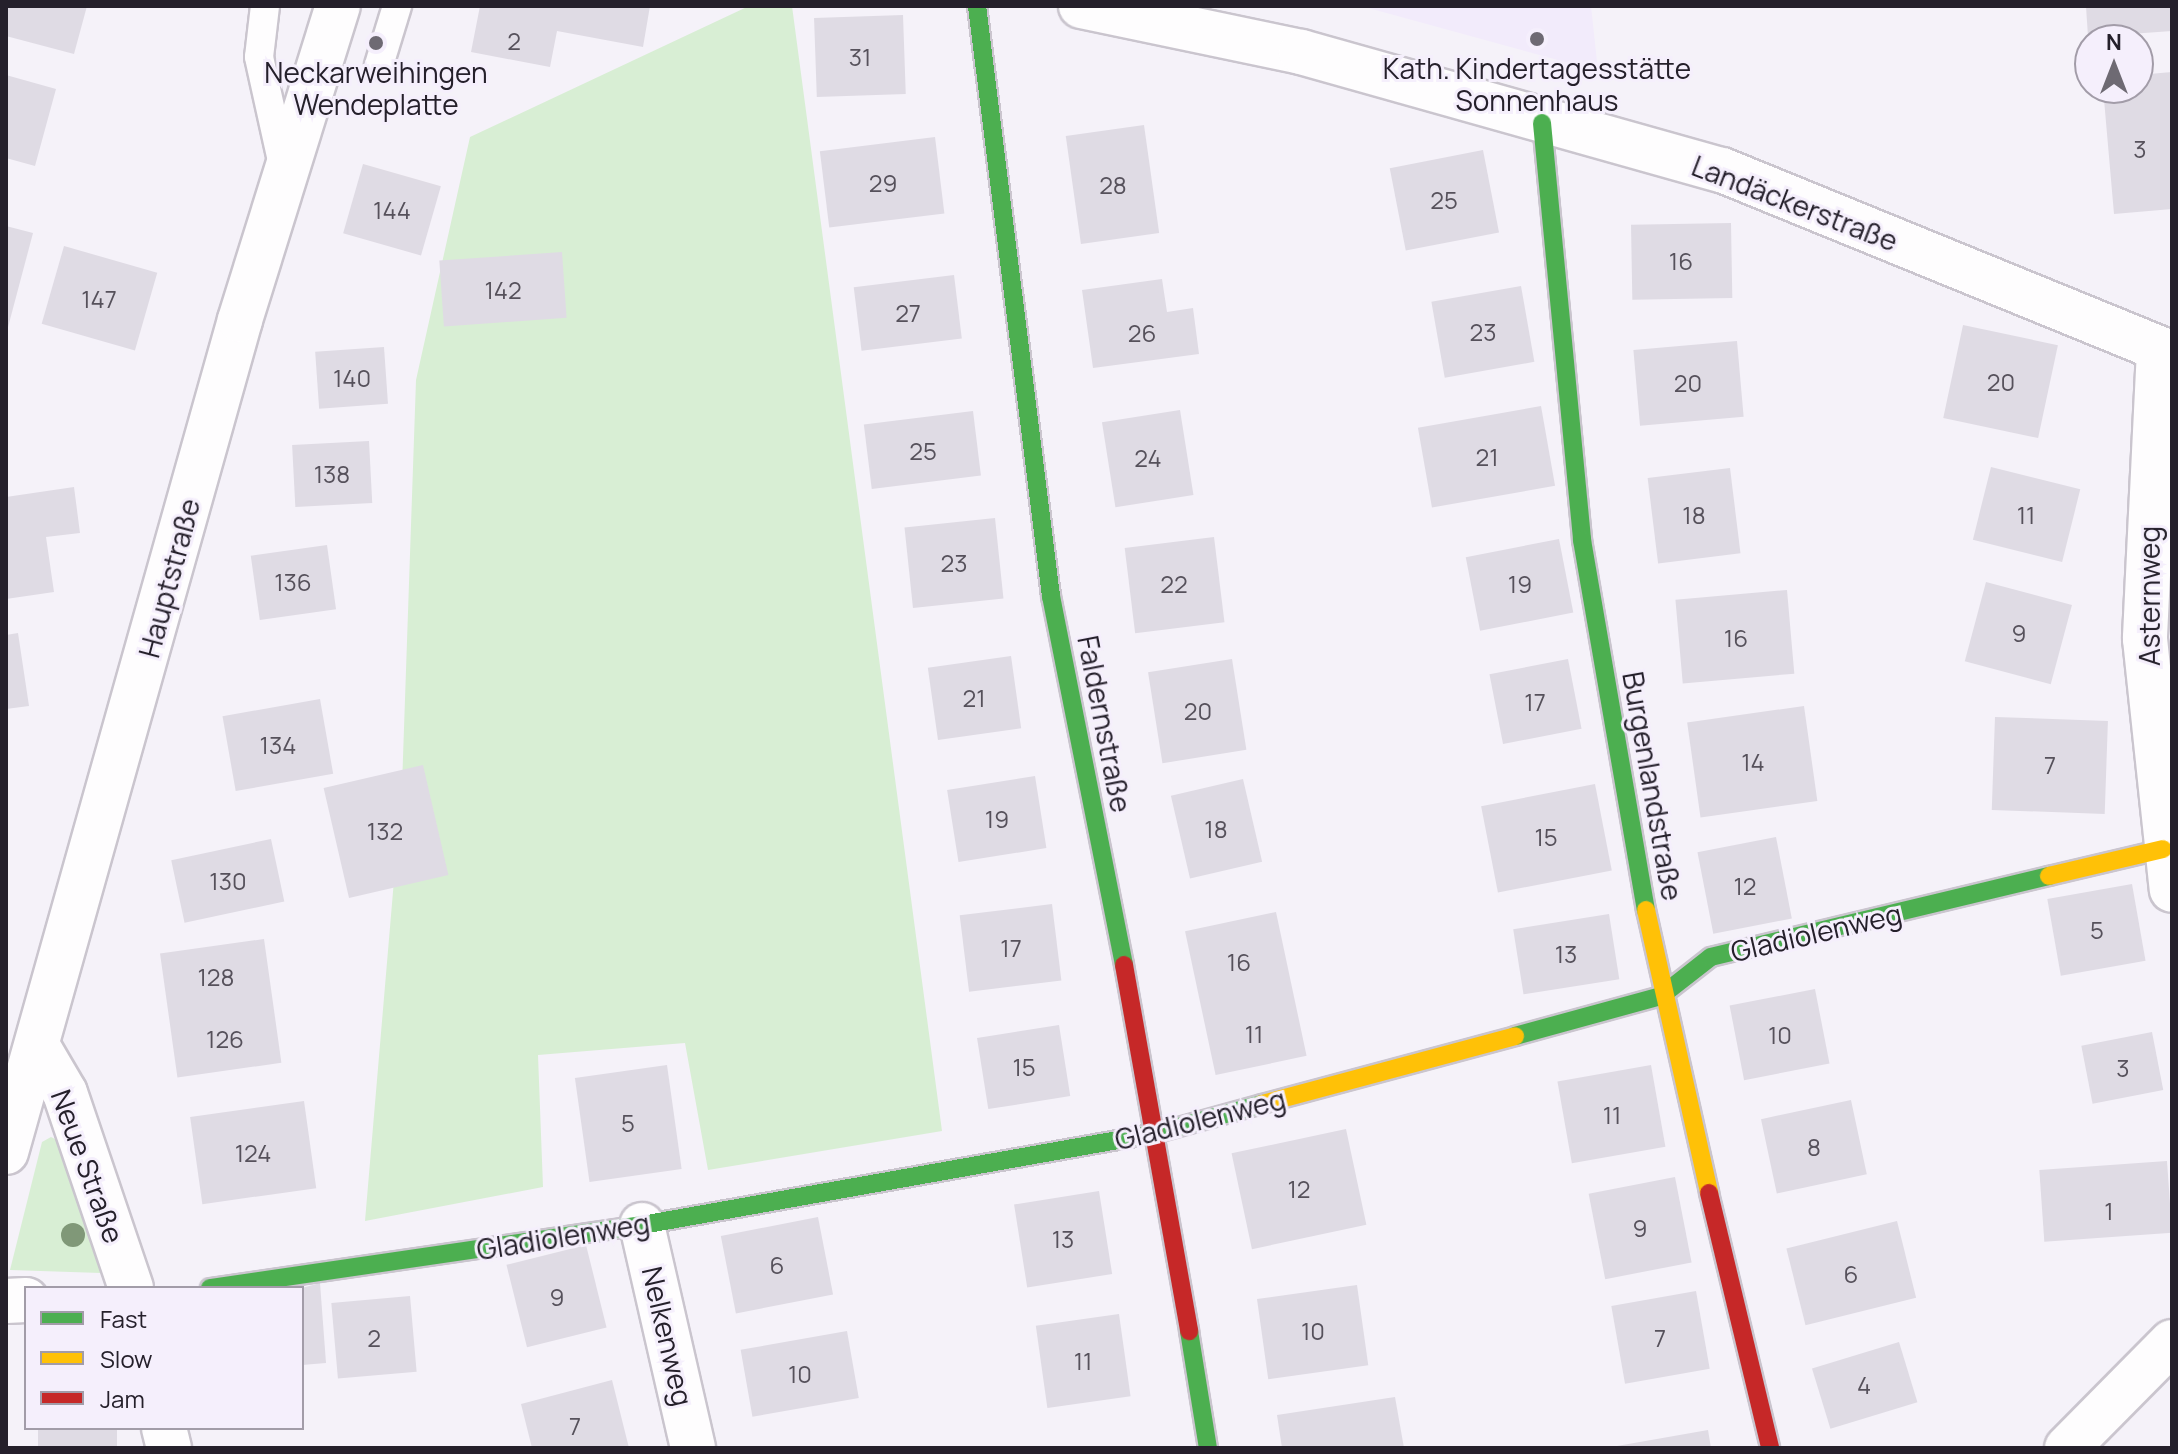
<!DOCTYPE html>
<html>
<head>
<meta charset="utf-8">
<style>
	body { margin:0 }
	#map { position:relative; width:2178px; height:1454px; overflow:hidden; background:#f5f2f9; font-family:Manrope,sans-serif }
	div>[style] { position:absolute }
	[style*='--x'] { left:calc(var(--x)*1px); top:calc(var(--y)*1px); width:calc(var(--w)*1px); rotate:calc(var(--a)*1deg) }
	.built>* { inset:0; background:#f2ebfb }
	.green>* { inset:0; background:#d8eed4 }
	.building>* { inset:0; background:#dfdbe4; transform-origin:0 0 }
	.roads { filter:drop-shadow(2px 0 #cac5ce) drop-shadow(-2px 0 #cac5ce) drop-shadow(0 2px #cac5ce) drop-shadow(0 -2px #cac5ce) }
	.lane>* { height:28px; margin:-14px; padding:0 14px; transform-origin:14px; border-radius:14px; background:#fefdfe }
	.street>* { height:44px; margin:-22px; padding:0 22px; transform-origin:22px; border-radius:22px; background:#fefdfe }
	.fast>* { height:18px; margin:-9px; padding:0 9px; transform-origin:9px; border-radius:9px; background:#4caf50 }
	.slow>* { height:18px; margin:-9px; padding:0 9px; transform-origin:9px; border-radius:9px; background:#ffc107 }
	.jam>* { height:18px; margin:-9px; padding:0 9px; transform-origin:9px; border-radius:9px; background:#c62828 }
	.trees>* { width:24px; height:24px; margin:-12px; border-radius:50%; background:#809878 }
	.dots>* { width:22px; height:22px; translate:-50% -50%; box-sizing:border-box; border:4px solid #f5effc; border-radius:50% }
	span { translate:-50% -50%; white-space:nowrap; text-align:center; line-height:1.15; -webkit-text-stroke:6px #f5effc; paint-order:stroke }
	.number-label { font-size:24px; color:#56515b }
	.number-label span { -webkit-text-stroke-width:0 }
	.poi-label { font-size:28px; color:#25202b }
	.street-label { font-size:28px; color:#25202b }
	.frame { position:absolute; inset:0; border:8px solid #25202b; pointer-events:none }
	.legend { position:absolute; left:24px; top:1286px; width:280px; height:144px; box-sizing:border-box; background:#f5effc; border:2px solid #a29ca8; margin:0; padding:10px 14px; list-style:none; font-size:24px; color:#25202b }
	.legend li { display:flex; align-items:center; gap:16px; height:40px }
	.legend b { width:40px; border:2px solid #a29ca8 }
	.north { position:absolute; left:2074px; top:24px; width:80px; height:80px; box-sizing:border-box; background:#f5effc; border:2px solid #a29ca8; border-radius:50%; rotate:0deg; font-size:22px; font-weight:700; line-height:32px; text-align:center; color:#25202b }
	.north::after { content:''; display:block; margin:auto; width:28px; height:36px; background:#6e6a73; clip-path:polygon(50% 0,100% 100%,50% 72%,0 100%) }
</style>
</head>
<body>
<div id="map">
	<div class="built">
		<div style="clip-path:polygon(1361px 6px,1591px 6px,1598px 71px)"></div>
	</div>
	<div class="green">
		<div style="clip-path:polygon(749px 6px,792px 6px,942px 1131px,708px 1170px,685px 1043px,538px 1055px,543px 1187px,365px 1221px,402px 786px,416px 380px,470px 137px)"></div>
		<div style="clip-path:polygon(51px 1137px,59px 1141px,104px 1264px,101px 1273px,10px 1270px,42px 1142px)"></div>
	</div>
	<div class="building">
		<div style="clip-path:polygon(6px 6px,87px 6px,74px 54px,6px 36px)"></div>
		<div style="clip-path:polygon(480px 6px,650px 6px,643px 47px,557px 31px,550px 67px,471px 52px)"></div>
		<div style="clip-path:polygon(2086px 6px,2172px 6px,2172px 31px,2088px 37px)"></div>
		<div style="left:903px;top:15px;width:79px;height:89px;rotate:88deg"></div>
		<div style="clip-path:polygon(2172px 72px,2172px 209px,2114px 214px,2103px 88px,2138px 88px,2138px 75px)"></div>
		<div style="clip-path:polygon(6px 75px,56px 89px,35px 166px,6px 158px)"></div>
		<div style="left:1144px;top:125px;width:109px;height:79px;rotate:82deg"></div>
		<div style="left:935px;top:137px;width:77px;height:116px;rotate:83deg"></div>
		<div style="left:1483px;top:150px;width:84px;height:95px;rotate:79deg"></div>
		<div style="left:363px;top:164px;width:81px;height:72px;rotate:16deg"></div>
		<div style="left:1731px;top:223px;width:75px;height:100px;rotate:89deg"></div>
		<div style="clip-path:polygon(6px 226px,33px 233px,7px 331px,6px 331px)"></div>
		<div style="left:64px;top:246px;width:97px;height:81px;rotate:16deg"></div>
		<div style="left:562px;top:252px;width:66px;height:123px;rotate:86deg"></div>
		<div style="left:954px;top:275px;width:64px;height:101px;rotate:83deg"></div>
		<div style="clip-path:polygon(1162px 279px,1167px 312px,1193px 308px,1199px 354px,1093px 368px,1082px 290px)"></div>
		<div style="left:1521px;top:286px;width:77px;height:91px;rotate:80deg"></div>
		<div style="left:1963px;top:325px;width:97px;height:95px;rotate:12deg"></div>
		<div style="left:1737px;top:341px;width:76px;height:104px;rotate:85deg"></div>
		<div style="left:384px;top:347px;width:57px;height:69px;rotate:86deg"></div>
		<div style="left:1541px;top:406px;width:81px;height:125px;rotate:80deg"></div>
		<div style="left:1180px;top:410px;width:86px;height:79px;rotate:81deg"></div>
		<div style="left:973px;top:411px;width:65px;height:110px;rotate:83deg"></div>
		<div style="left:369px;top:441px;width:62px;height:77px;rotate:87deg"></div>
		<div style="left:1991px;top:467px;width:92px;height:75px;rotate:14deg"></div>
		<div style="left:1730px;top:468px;width:86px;height:83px;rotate:83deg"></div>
		<div style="clip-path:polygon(74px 487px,80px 533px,46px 537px,54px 592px,6px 599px,6px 497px)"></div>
		<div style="left:995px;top:518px;width:81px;height:91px;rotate:84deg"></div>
		<div style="left:1214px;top:537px;width:86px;height:90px;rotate:83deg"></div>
		<div style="left:1559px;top:539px;width:75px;height:95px;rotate:79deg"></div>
		<div style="left:327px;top:545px;width:65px;height:77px;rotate:82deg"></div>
		<div style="left:1986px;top:582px;width:89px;height:82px;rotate:15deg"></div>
		<div style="left:1787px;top:590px;width:84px;height:112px;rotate:85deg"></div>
		<div style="clip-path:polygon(18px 633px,29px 706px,6px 709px,6px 635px)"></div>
		<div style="left:1011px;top:656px;width:73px;height:84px;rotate:82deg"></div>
		<div style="left:1232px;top:659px;width:92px;height:85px;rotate:81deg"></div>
		<div style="left:1568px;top:659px;width:71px;height:80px;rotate:79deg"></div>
		<div style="left:320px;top:699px;width:76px;height:99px;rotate:80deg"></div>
		<div style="left:1804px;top:706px;width:96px;height:118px;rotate:82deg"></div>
		<div style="left:1995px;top:717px;width:113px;height:93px;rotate:2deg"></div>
		<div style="left:423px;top:765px;width:113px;height:102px;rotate:77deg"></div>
		<div style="left:1035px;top:776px;width:73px;height:89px;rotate:81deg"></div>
		<div style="left:1243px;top:779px;width:85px;height:74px;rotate:77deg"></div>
		<div style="left:1595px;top:784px;width:88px;height:116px;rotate:79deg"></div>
		<div style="left:1776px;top:837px;width:83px;height:80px;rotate:79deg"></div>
		<div style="left:271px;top:839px;width:64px;height:102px;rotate:78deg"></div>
		<div style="left:2132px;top:884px;width:78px;height:86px;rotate:80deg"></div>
		<div style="left:1052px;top:904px;width:77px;height:93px;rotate:83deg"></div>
		<div style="left:1276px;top:912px;width:147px;height:93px;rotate:78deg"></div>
		<div style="left:1609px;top:914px;width:66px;height:97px;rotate:81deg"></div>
		<div style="left:264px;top:939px;width:125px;height:105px;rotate:82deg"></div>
		<div style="left:1815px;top:989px;width:76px;height:87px;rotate:79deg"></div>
		<div style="left:1059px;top:1025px;width:72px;height:83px;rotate:81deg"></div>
		<div style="left:2152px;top:1032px;width:59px;height:72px;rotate:79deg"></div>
		<div style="left:667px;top:1065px;width:105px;height:93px;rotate:82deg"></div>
		<div style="left:1651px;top:1065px;width:83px;height:95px;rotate:80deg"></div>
		<div style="left:1851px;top:1100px;width:76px;height:92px;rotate:78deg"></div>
		<div style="left:304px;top:1101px;width:88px;height:115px;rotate:82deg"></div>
		<div style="left:1346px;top:1129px;width:98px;height:117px;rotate:78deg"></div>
		<div style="left:2167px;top:1161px;width:72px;height:128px;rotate:86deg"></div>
		<div style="left:1675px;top:1177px;width:87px;height:88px;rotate:79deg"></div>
		<div style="left:1099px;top:1191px;width:84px;height:86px;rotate:81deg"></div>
		<div style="left:818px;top:1217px;width:79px;height:99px;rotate:79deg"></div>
		<div style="left:1897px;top:1221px;width:79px;height:114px;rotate:76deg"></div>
		<div style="left:586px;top:1245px;width:85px;height:82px;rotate:76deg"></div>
		<div style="clip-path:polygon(320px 1283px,326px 1363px,302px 1365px,302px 1288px)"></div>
		<div style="left:1357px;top:1285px;width:81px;height:101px;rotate:82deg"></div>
		<div style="left:1696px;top:1291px;width:79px;height:86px;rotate:80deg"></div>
		<div style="left:410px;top:1296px;width:76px;height:79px;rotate:85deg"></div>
		<div style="left:1119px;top:1314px;width:83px;height:84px;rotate:82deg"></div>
		<div style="left:847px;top:1331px;width:68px;height:108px;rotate:80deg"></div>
		<div style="left:1899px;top:1342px;width:63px;height:91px;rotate:73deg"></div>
		<div style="clip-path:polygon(612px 1380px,629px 1448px,532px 1448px,521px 1404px)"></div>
		<div style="clip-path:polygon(1395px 1397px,1404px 1448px,1282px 1448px,1277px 1415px)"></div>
		<div style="left:38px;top:1428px;width:79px;height:20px"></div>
		<div style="clip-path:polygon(1708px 1430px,1711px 1448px,1617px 1448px,1617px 1446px)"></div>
	</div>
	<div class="roads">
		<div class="lane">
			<div style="--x:265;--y:6;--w:51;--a:96.7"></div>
			<div style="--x:259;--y:57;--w:116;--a:77.5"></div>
			<div style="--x:379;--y:65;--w:62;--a:-73"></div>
		</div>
		<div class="street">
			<div style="--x:1081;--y:6;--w:225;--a:11.8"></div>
			<div style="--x:1301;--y:52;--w:437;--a:15.7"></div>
			<div style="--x:1722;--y:170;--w:486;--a:22.2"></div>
			<div style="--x:2159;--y:350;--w:289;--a:92.8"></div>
			<div style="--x:2145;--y:639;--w:252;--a:83.9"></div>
			<div style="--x:38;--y:1047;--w:53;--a:59.6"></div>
			<div style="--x:65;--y:1093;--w:206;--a:71.3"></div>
			<div style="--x:6;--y:1152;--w:864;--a:-74.29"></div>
			<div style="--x:240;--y:320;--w:329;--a:-72.7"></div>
			<div style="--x:642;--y:1225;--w:229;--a:77.1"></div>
			<div style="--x:6;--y:1301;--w:20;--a:-3"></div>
			<div style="--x:164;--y:1428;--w:21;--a:76"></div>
			<div style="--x:2067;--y:1448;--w:149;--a:-45.3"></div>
		</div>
		<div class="fast">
			<div style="--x:977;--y:6;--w:595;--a:82.85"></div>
			<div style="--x:1051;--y:596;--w:376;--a:78.8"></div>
			<div style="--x:1542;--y:123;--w:419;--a:84.5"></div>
			<div style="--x:1582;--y:540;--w:375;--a:80.2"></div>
			<div style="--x:1515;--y:1036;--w:151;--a:-15.3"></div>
			<div style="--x:1661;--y:996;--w:63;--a:-38"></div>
			<div style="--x:1711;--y:957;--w:348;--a:-13.5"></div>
			<div style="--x:210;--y:1288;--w:437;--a:-8.3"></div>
			<div style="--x:642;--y:1225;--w:523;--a:-10.13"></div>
			<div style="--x:1157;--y:1133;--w:109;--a:-15.4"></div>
			<div style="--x:1189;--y:1331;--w:119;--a:80.8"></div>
		</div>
		<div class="slow">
			<div style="--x:2049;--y:876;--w:117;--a:-13.3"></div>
			<div style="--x:1646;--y:910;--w:290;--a:77.4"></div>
			<div style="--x:1262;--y:1104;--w:262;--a:-15"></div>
		</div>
		<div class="jam">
			<div style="--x:1124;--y:965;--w:372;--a:79.9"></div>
			<div style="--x:1709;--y:1193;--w:262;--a:76.5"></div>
		</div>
	</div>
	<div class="trees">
		<div style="left:73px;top:1235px"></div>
	</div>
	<div class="dots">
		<div style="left:1537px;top:39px;background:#6e6a73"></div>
		<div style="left:376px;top:43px;background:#6e6a73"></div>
	</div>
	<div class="number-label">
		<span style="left:514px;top:41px">2</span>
		<span style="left:860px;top:57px">31</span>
		<span style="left:2140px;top:149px">3</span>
		<span style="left:883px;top:183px">29</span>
		<span style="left:1113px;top:185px">28</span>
		<span style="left:1444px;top:200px">25</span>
		<span style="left:392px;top:210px">144</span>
		<span style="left:1681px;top:261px">16</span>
		<span style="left:503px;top:290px">142</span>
		<span style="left:99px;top:299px">147</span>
		<span style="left:908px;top:313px">27</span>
		<span style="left:1483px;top:332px">23</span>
		<span style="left:1142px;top:333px">26</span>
		<span style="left:352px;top:378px">140</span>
		<span style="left:2001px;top:382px">20</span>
		<span style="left:1688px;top:383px">20</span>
		<span style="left:923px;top:451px">25</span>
		<span style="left:1487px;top:457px">21</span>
		<span style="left:1148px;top:458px">24</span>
		<span style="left:332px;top:474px">138</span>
		<span style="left:1694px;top:515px">18</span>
		<span style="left:2026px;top:515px">11</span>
		<span style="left:954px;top:563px">23</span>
		<span style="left:293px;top:582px">136</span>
		<span style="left:1174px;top:584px">22</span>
		<span style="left:1520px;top:584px">19</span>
		<span style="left:2019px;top:633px">9</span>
		<span style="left:1736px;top:638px">16</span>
		<span style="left:974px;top:698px">21</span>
		<span style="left:1535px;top:702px">17</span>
		<span style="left:1198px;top:711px">20</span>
		<span style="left:278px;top:745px">134</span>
		<span style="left:1753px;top:762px">14</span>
		<span style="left:2050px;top:765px">7</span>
		<span style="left:997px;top:819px">19</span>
		<span style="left:1216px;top:829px">18</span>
		<span style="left:385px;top:831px">132</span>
		<span style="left:1546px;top:837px">15</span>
		<span style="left:228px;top:881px">130</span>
		<span style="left:1745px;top:886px">12</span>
		<span style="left:2097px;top:930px">5</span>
		<span style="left:1011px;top:948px">17</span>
		<span style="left:1566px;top:954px">13</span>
		<span style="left:1239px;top:962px">16</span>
		<span style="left:216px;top:977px">128</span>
		<span style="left:1254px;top:1034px">11</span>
		<span style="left:1780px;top:1035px">10</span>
		<span style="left:225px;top:1039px">126</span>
		<span style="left:1024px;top:1067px">15</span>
		<span style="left:2123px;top:1068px">3</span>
		<span style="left:1612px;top:1115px">11</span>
		<span style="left:628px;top:1123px">5</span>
		<span style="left:1814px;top:1147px">8</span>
		<span style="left:253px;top:1153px">124</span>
		<span style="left:1299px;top:1189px">12</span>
		<span style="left:2109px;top:1211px">1</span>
		<span style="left:1640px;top:1228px">9</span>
		<span style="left:1063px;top:1239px">13</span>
		<span style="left:777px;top:1265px">6</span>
		<span style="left:1851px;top:1274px">6</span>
		<span style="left:557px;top:1297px">9</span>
		<span style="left:1313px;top:1331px">10</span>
		<span style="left:374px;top:1338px">2</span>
		<span style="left:1660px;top:1338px">7</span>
		<span style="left:1083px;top:1361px">11</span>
		<span style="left:800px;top:1374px">10</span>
		<span style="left:1864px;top:1385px">4</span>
		<span style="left:575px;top:1426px">7</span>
	</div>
	<div class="poi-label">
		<span style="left:1537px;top:84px">Kath. Kindertagesstätte<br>Sonnenhaus</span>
		<span style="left:376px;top:88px">Neckarweihingen<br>Wendeplatte</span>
	</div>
	<div class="street-label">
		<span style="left:1795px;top:203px;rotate:21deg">Landäckerstraße</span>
		<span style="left:169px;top:578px;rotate:-75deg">Hauptstraße</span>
		<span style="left:2149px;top:596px;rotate:-90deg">Asternweg</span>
		<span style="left:1105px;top:724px;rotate:79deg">Faldernstraße</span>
		<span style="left:1653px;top:786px;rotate:80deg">Burgenlandstraße</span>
		<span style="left:1816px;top:932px;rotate:-13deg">Gladiolenweg</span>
		<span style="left:1200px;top:1119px;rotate:-14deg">Gladiolenweg</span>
		<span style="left:88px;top:1166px;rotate:70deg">Neue Straße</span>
		<span style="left:563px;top:1236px;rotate:-9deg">Gladiolenweg</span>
		<span style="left:668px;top:1336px;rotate:77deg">Nelkenweg</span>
	</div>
	<div class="frame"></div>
	<ul class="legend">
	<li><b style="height:10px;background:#4caf50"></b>Fast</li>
	<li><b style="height:10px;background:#ffc107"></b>Slow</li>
	<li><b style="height:10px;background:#c62828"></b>Jam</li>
	</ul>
	<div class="north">N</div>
</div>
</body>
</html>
